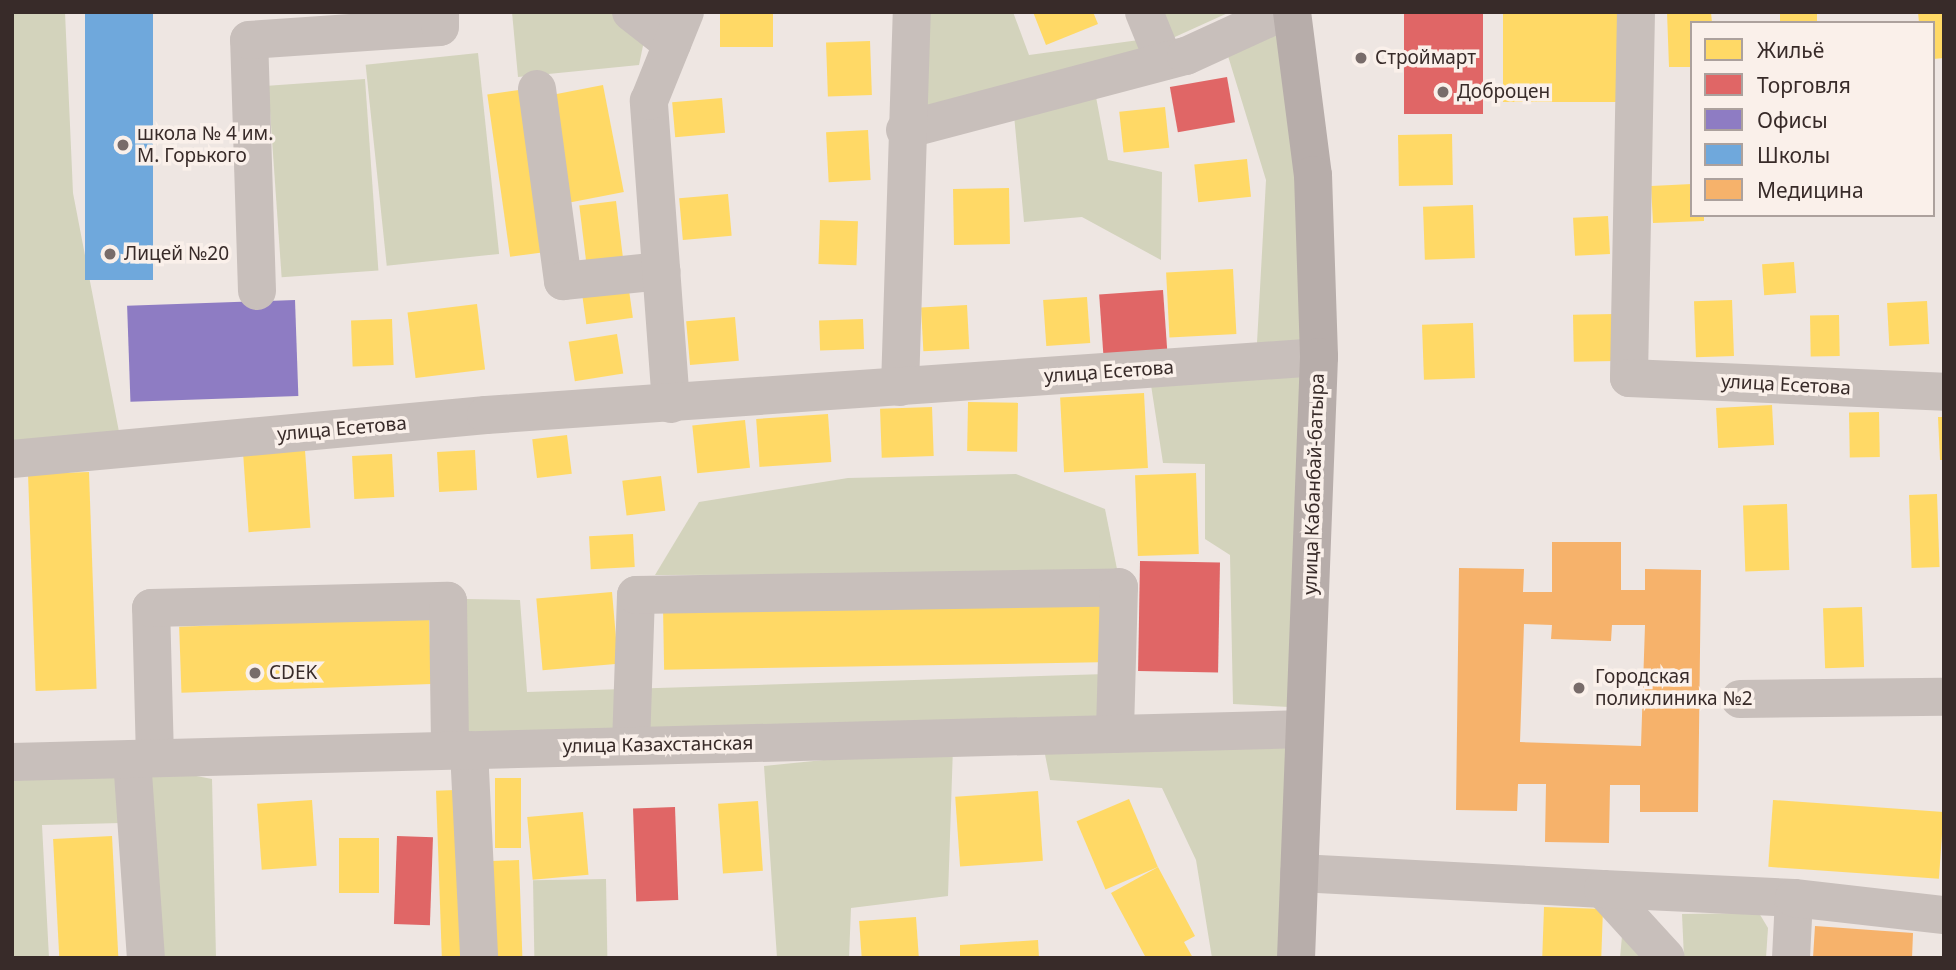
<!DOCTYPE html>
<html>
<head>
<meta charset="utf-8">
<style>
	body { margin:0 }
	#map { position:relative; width:1956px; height:970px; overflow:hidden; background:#eee6e2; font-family:"Noto Sans",sans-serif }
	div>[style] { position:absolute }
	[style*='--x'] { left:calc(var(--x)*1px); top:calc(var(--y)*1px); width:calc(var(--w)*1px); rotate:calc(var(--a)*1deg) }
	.green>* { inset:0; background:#d3d3bc; transform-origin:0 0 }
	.homes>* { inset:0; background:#ffd966; transform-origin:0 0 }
	.shops>* { inset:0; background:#e06666; transform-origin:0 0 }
	.offices>* { inset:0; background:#8e7cc3; transform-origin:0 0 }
	.schools>* { inset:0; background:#6fa8dc; transform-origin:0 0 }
	.health>* { inset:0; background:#f6b26b }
	.minor>* { height:38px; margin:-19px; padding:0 19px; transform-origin:19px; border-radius:19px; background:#c8bfbb }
	.major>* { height:38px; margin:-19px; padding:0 19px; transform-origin:19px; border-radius:19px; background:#b7adaa }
	.dots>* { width:19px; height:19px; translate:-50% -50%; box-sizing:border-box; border:4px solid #faf0ea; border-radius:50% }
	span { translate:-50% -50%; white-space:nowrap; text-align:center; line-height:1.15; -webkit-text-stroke:7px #faf0ea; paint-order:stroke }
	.poi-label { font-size:19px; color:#382b29 }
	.left { translate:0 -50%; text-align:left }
	.street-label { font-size:19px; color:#382b29 }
	.frame { position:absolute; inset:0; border:14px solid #382b29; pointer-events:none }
	.legend { position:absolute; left:1690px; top:21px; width:245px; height:196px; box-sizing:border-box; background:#faf0ea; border:2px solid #aca19d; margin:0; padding:9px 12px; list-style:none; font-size:21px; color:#382b29 }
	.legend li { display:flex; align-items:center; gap:14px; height:35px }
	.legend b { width:35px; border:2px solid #aca19d }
</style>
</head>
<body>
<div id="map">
	<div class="green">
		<div style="clip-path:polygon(12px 12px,65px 12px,73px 193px,120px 437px,12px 447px)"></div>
		<div style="clip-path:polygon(512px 12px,650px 12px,639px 65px,518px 77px)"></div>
		<div style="clip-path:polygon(920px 12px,1013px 12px,1029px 55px,1139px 40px,1145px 58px,913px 120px)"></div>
		<div style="clip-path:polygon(1154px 12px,1230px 12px,1166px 41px)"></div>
		<div style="clip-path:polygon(1283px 24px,1310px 348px,1257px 343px,1266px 180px,1228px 56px)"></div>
		<div style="left:478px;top:53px;width:202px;height:113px;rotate:84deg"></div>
		<div style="left:365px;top:79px;width:192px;height:97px;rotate:86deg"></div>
		<div style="clip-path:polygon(1096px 97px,1108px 160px,1162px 172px,1161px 260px,1082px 217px,1024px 222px,1014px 115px)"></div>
		<div style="clip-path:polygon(1304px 372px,1289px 707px,1233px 704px,1230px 555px,1205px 539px,1205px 464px,1163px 463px,1151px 385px)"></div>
		<div style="clip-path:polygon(1016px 474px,1105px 509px,1118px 574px,655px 575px,699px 502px,848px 478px)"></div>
		<div style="clip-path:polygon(465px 599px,520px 600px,527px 692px,1106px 674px,1098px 719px,464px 735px)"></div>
		<div style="clip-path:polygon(1292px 739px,1281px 958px,1212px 958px,1196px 860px,1162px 788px,1050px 780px,1043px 744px)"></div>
		<div style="clip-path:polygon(953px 747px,948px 896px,851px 908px,849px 958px,777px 958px,764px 766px)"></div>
		<div style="clip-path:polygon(145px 766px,212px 779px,216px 958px,158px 958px)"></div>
		<div style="clip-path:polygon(122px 769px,121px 823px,42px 825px,49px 958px,12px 958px,12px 776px)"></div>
		<div style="left:606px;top:879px;width:79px;height:73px;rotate:89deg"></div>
		<div style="clip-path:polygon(1759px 913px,1768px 928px,1766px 958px,1684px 958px,1682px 914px)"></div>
		<div style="clip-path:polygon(1623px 925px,1658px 958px,1620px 958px)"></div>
	</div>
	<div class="homes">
		<div style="left:720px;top:12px;width:53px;height:35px"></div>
		<div style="clip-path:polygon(1033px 12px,1093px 12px,1098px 24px,1046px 45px)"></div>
		<div style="left:1503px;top:12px;width:122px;height:90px"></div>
		<div style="clip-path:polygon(1667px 12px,1711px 12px,1712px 23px,1692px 23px,1692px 67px,1669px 67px)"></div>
		<div style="left:1780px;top:12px;width:37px;height:11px"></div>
		<div style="clip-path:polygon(1918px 12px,1944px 12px,1944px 58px,1933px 59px,1933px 23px,1919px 23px)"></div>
		<div style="left:870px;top:41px;width:54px;height:44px;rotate:88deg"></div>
		<div style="left:603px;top:85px;width:109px;height:55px;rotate:79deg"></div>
		<div style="left:519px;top:90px;width:164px;height:32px;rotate:82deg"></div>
		<div style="left:722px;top:98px;width:35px;height:50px;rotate:85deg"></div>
		<div style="left:1165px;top:107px;width:41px;height:46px;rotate:84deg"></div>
		<div style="left:868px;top:130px;width:50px;height:42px;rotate:87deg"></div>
		<div style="left:1452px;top:134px;width:51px;height:54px;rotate:89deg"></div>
		<div style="left:1247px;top:159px;width:38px;height:53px;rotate:84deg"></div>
		<div style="clip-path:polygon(1692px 184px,1692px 215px,1704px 215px,1704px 221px,1653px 223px,1651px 186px)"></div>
		<div style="left:1009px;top:188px;width:56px;height:56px;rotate:89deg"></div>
		<div style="left:728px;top:194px;width:42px;height:49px;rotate:85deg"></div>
		<div style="left:616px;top:201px;width:64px;height:37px;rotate:83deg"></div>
		<div style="left:1473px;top:205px;width:53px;height:50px;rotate:88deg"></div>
		<div style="left:1608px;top:216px;width:38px;height:35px;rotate:87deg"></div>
		<div style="left:820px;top:220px;width:38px;height:44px;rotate:2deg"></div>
		<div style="left:1794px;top:262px;width:31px;height:32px;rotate:86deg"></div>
		<div style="left:1233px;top:269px;width:65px;height:67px;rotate:87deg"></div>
		<div style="left:628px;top:283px;width:35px;height:47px;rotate:82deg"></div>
		<div style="left:1087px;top:297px;width:46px;height:44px;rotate:86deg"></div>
		<div style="left:1732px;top:300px;width:56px;height:38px;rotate:88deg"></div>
		<div style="left:1927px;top:301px;width:43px;height:40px;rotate:87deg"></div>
		<div style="left:477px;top:304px;width:66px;height:70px;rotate:83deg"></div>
		<div style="left:967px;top:305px;width:44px;height:46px;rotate:87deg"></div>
		<div style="left:1615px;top:314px;width:47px;height:42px;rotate:89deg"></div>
		<div style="left:1839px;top:315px;width:41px;height:29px;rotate:89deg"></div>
		<div style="left:735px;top:317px;width:44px;height:49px;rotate:85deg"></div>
		<div style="left:392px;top:319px;width:46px;height:41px;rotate:88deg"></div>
		<div style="left:863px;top:319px;width:30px;height:44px;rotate:88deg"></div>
		<div style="left:1473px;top:323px;width:55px;height:51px;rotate:88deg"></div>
		<div style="left:617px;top:334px;width:40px;height:49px;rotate:81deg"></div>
		<div style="left:1144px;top:393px;width:75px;height:84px;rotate:87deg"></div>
		<div style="left:968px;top:402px;width:50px;height:49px;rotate:1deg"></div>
		<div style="left:1772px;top:405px;width:40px;height:56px;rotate:87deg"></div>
		<div style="left:932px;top:407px;width:49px;height:52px;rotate:88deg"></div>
		<div style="left:1879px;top:412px;width:45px;height:30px;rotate:89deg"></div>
		<div style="left:828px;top:414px;width:48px;height:72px;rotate:86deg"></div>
		<div style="clip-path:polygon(1938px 417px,1944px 417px,1944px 460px,1940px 460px)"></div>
		<div style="left:745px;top:420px;width:48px;height:53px;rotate:84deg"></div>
		<div style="left:567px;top:435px;width:39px;height:35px;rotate:83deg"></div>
		<div style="left:305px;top:450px;width:78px;height:62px;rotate:86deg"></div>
		<div style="left:475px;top:450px;width:40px;height:38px;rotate:87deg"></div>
		<div style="left:392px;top:454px;width:43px;height:40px;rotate:87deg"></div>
		<div style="left:89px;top:472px;width:217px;height:61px;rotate:88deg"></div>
		<div style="left:1196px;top:473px;width:81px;height:61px;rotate:88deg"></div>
		<div style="left:661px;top:476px;width:35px;height:39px;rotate:83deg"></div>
		<div style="left:1937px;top:494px;width:73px;height:28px;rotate:88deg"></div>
		<div style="left:1787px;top:504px;width:66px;height:44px;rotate:88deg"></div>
		<div style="left:633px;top:534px;width:33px;height:44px;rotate:87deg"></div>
		<div style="left:612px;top:592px;width:72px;height:76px;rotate:85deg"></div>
		<div style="left:1111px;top:602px;width:60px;height:448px;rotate:89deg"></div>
		<div style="left:1862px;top:607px;width:60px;height:39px;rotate:88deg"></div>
		<div style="left:429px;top:618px;width:66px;height:250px;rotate:88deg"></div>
		<div style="left:495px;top:778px;width:26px;height:70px"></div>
		<div style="left:455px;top:790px;width:168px;height:19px;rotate:88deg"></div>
		<div style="left:1038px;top:791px;width:70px;height:83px;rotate:86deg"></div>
		<div style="left:1129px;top:799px;width:74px;height:57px;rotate:67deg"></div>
		<div style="left:312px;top:800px;width:66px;height:55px;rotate:86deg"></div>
		<div style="left:1773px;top:800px;width:171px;height:67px;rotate:4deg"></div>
		<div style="left:758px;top:801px;width:70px;height:40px;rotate:86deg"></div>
		<div style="left:583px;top:812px;width:63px;height:56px;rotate:85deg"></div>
		<div style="left:112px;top:836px;width:122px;height:59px;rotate:87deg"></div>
		<div style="left:339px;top:838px;width:40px;height:55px"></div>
		<div style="left:519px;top:860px;width:98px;height:27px;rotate:88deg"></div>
		<div style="clip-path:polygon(1158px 867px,1195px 936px,1184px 942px,1193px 958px,1146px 958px,1111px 893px)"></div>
		<div style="left:1544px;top:907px;width:59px;height:51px;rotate:2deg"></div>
		<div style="left:916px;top:917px;width:41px;height:57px;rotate:86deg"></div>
		<div style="clip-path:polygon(1038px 940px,1039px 958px,960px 958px,960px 945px)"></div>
	</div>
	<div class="shops">
		<div style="left:1404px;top:12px;width:79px;height:102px"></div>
		<div style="left:1227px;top:77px;width:46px;height:58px;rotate:80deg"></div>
		<div style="left:1163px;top:290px;width:60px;height:64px;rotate:86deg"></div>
		<div style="left:1140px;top:561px;width:80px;height:110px;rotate:1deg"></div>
		<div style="left:675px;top:807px;width:93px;height:42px;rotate:88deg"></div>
		<div style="left:397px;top:836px;width:36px;height:88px;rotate:2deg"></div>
	</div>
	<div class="offices">
		<div style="left:295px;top:300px;width:96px;height:168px;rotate:88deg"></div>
	</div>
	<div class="schools">
		<div style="left:85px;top:12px;width:68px;height:268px"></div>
	</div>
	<div class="health">
		<div style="clip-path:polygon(evenodd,1552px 542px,1621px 542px,1621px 590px,1645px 590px,1645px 569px,1701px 570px,1698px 812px,1640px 812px,1640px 785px,1610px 785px,1609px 843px,1545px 842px,1546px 784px,1518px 784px,1517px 811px,1456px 810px,1459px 568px,1524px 569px,1523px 592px,1552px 592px,1552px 542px,1524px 624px,1552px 625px,1551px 639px,1611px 641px,1612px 625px,1645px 625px,1641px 746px,1520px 742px,1524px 624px)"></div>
		<div style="clip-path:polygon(1815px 926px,1913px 933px,1912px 958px,1813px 958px)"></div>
	</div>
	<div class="minor">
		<div style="--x:631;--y:12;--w:52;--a:38"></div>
		<div style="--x:1144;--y:12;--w:53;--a:67.8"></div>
		<div style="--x:1636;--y:12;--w:366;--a:91.1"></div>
		<div style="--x:1629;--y:378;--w:315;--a:2.5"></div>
		<div style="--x:537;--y:89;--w:194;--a:82.3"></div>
		<div style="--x:563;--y:281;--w:99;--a:-5.8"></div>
		<div style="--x:905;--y:130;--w:291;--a:-14.8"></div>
		<div style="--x:1186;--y:56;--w:106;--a:-24.6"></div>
		<div style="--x:257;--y:291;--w:251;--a:-91.8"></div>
		<div style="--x:249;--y:40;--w:191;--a:-3.9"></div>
		<div style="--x:440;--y:27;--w:15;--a:-90"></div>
		<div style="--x:900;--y:387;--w:375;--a:-88.2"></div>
		<div style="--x:671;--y:404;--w:304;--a:-94.2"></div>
		<div style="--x:649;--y:101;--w:96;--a:-68"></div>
		<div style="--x:12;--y:459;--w:476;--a:-5.3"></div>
		<div style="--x:486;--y:415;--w:835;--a:-3.98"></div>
		<div style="--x:1740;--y:699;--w:204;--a:-0.6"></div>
		<div style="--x:631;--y:746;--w:151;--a:-88.1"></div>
		<div style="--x:636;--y:595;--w:483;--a:-0.9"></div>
		<div style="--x:1119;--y:587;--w:147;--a:91.6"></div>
		<div style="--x:469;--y:750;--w:206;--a:87.2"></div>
		<div style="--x:155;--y:758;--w:150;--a:-91.5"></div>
		<div style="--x:151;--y:608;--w:297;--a:-1.4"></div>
		<div style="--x:448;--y:601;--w:149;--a:89.2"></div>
		<div style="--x:132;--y:759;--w:199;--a:86"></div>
		<div style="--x:12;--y:762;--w:1292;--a:-1.46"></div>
		<div style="--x:1299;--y:873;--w:304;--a:3"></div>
		<div style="--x:1603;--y:889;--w:93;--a:47.6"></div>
		<div style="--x:1603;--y:889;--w:191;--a:2.7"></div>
		<div style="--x:1791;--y:958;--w:60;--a:-87.1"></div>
		<div style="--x:1794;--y:898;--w:151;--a:6.5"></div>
	</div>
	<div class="major">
		<div style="--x:1292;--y:12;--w:164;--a:82.7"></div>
		<div style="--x:1313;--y:175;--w:182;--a:88.1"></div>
		<div style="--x:1319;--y:357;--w:601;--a:92.19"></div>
	</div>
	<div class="dots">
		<div style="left:1361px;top:58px;background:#786c6a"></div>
		<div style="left:1443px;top:92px;background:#786c6a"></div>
		<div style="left:123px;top:145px;background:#786c6a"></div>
		<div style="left:110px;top:254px;background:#786c6a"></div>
		<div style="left:255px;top:673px;background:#786c6a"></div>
		<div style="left:1579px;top:688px;background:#786c6a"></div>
	</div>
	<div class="poi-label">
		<span class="left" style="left:1375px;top:58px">Строймарт</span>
		<span class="left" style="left:1457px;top:92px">Доброцен</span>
		<span class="left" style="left:137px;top:145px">школа № 4 им.<br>М. Горького</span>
		<span class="left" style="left:124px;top:254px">Лицей №20</span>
		<span class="left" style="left:269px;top:673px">CDEK</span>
		<span class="left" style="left:1595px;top:688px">Городская<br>поликлиника №2</span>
	</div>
	<div class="street-label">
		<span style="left:1109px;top:372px;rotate:-4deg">улица Есетова</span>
		<span style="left:1786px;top:385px;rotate:3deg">улица Есетова</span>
		<span style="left:342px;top:429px;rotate:-5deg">улица Есетова</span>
		<span style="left:1314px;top:484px;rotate:-88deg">улица Кабанбай-батыра</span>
		<span style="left:658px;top:745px;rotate:-1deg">улица Казахстанская</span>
	</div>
	<div class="frame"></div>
	<ul class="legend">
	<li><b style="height:19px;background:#ffd966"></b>Жильё</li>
	<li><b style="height:19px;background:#e06666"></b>Торговля</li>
	<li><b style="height:19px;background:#8e7cc3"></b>Офисы</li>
	<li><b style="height:19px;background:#6fa8dc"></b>Школы</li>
	<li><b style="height:19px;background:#f6b26b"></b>Медицина</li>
	</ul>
</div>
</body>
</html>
